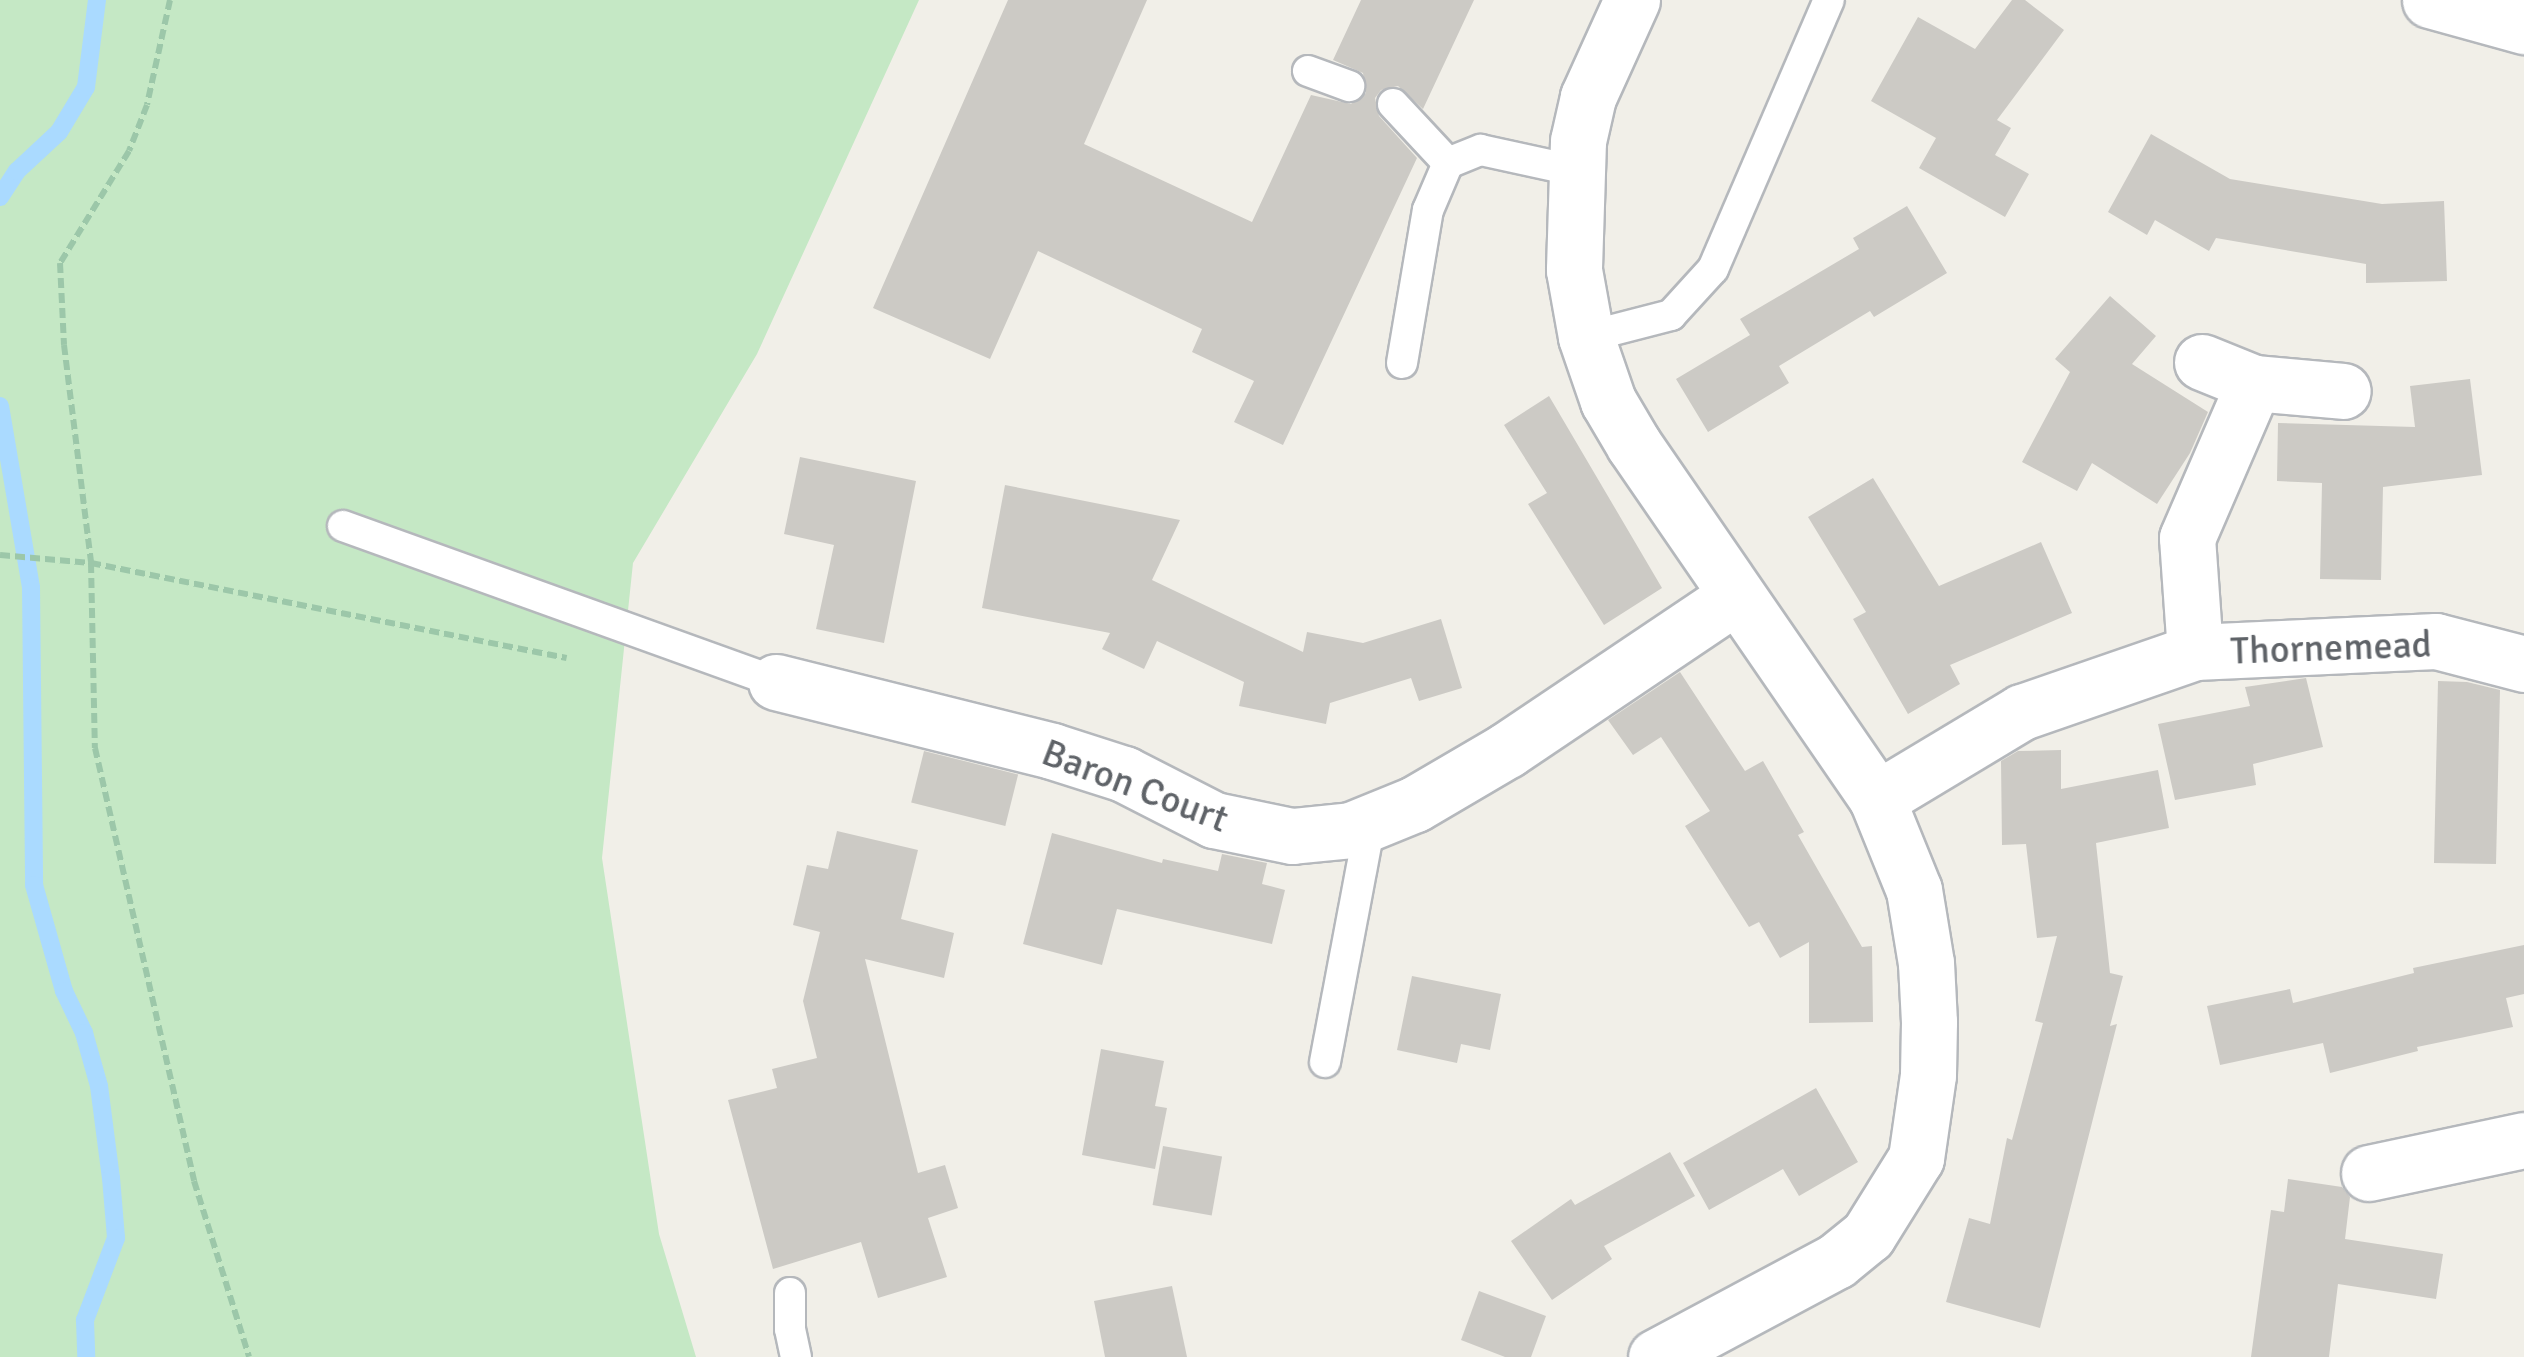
<!DOCTYPE html>
<html>
<head>
<meta charset="utf-8">
<style>
	body { margin:0 }
	#map { position:relative; width:2524px; height:1357px; overflow:hidden; background:#f1efe8; font-family:Signika,sans-serif }
	div>[style] { position:absolute }
	[style*='--x'] { left:calc(var(--x)*1px); top:calc(var(--y)*1px); width:calc(var(--w)*1px); rotate:calc(var(--a)*1deg) }
	.green>* { inset:0; background:#c5e8c5 }
	.stream>* { height:18px; margin:-9px; padding:0 9px; transform-origin:9px; border-radius:9px; background:#aadaff }
	.building>* { inset:0; background:#cccac5; transform-origin:0 0 }
	.path>* { height:6px; margin-top:-3px; transform-origin:0; background:repeating-linear-gradient(90deg,#9cc7a9 0 10px,transparent 0 15px) }
	.roads { filter:drop-shadow(2px 0 #b5b8bc) drop-shadow(-2px 0 #b5b8bc) drop-shadow(0 2px #b5b8bc) drop-shadow(0 -2px #b5b8bc) }
	.service>* { height:30px; margin:-15px; padding:0 15px; transform-origin:15px; border-radius:15px; background:#fff }
	.minor>* { height:55px; margin:-27.5px; padding:0 27.5px; transform-origin:27.5px; border-radius:27.5px; background:#fff }
	.tertiary>* { height:55px; margin:-27.5px; padding:0 27.5px; transform-origin:27.5px; border-radius:27.5px; background:#fff }
	span { translate:-50% -50%; white-space:nowrap; text-align:center; line-height:1.15; -webkit-text-stroke:8px #fff; paint-order:stroke }
	.street-label { font-size:38px; color:#5f6368 }
</style>
</head>
<body>
<div id="map">
	<div class="green">
		<div style="clip-path:polygon(0 0,919px 0,757px 354px,633px 563px,602px 858px,659px 1234px,696px 1357px,0 1357px)"></div>
	</div>
	<div class="stream">
		<div style="--x:0;--y:197;--w:31;--a:-57"></div>
		<div style="--x:17;--y:171;--w:57;--a:-42.9"></div>
		<div style="--x:59;--y:132;--w:52;--a:-59"></div>
		<div style="--x:86;--y:87;--w:88;--a:-82.8"></div>
		<div style="--x:0;--y:406;--w:184;--a:80.3"></div>
		<div style="--x:31;--y:587;--w:298;--a:89.4"></div>
		<div style="--x:34;--y:885;--w:110;--a:74.2"></div>
		<div style="--x:64;--y:991;--w:47;--a:64.5"></div>
		<div style="--x:84;--y:1033;--w:55;--a:74.2"></div>
		<div style="--x:99;--y:1086;--w:93;--a:82.6"></div>
		<div style="--x:111;--y:1178;--w:60;--a:85.2"></div>
		<div style="--x:116;--y:1238;--w:88;--a:110.7"></div>
		<div style="--x:85;--y:1320;--w:37;--a:88"></div>
	</div>
	<div class="building">
		<div style="clip-path:polygon(1008px 0,1147px 0,1084px 144px,1252px 222px,1311px 95px,1351px 104px,1366px 93px,1363px 73px,1333px 60px,1361px 0,1474px 0,1423px 109px,1398px 86px,1381px 90px,1375px 98px,1379px 116px,1417px 158px,1283px 445px,1234px 422px,1254px 381px,1192px 352px,1202px 329px,1038px 251px,990px 359px,873px 308px)"></div>
		<div style="clip-path:polygon(2012px 0,2025px 0,2064px 30px,1997px 120px,2011px 128px,1995px 155px,2029px 174px,2005px 217px,1919px 168px,1936px 138px,1871px 101px,1918px 17px,1975px 49px)"></div>
		<div style="clip-path:polygon(2151px 134px,2230px 179px,2382px 204px,2444px 201px,2447px 281px,2366px 283px,2366px 264px,2216px 238px,2209px 251px,2155px 220px,2147px 235px,2108px 212px)"></div>
		<div style="clip-path:polygon(1907px 206px,1947px 273px,1874px 317px,1870px 311px,1779px 366px,1789px 383px,1708px 432px,1676px 379px,1750px 335px,1740px 319px,1859px 249px,1853px 238px)"></div>
		<div style="clip-path:polygon(2110px 296px,2156px 336px,2132px 364px,2208px 412px,2190px 453px,2157px 504px,2092px 463px,2077px 491px,2022px 462px,2070px 372px,2055px 359px)"></div>
		<div style="clip-path:polygon(2470px 379px,2482px 475px,2383px 487px,2381px 580px,2320px 579px,2322px 483px,2277px 481px,2278px 423px,2415px 427px,2410px 386px)"></div>
		<div style="clip-path:polygon(1549px 396px,1662px 588px,1604px 625px,1528px 504px,1547px 493px,1504px 425px)"></div>
		<div style="clip-path:polygon(800px 457px,916px 481px,884px 643px,816px 629px,834px 545px,784px 534px)"></div>
		<div style="clip-path:polygon(1873px 478px,1939px 586px,2041px 542px,2072px 613px,1950px 665px,1960px 684px,1908px 714px,1853px 619px,1866px 612px,1808px 517px)"></div>
		<div style="clip-path:polygon(1005px 485px,1180px 520px,1152px 580px,1303px 652px,1307px 632px,1363px 643px,1441px 619px,1462px 688px,1419px 701px,1411px 678px,1330px 703px,1326px 724px,1239px 706px,1244px 682px,1157px 641px,1144px 669px,1102px 649px,1110px 633px,982px 608px)"></div>
		<div style="clip-path:polygon(1680px 672px,1745px 771px,1763px 761px,1804px 832px,1798px 835px,1862px 947px,1872px 946px,1873px 1022px,1809px 1023px,1809px 942px,1780px 958px,1759px 922px,1749px 927px,1685px 826px,1710px 811px,1661px 737px,1633px 755px,1608px 720px)"></div>
		<div style="clip-path:polygon(2306px 678px,2323px 747px,2253px 764px,2256px 785px,2175px 800px,2158px 724px,2250px 706px,2245px 687px)"></div>
		<div style="clip-path:polygon(2438px 681px,2467px 682px,2500px 690px,2496px 864px,2434px 863px)"></div>
		<div style="clip-path:polygon(2061px 750px,2061px 789px,2158px 770px,2169px 828px,2096px 843px,2110px 973px,2123px 976px,2110px 1026px,2117px 1024px,2040px 1328px,1946px 1302px,1969px 1218px,1990px 1224px,2007px 1138px,2012px 1140px,2043px 1023px,2035px 1021px,2057px 936px,2037px 938px,2026px 844px,2002px 845px,2001px 761px,2018px 751px)"></div>
		<div style="left:924px;top:751px;width:97px;height:53px;rotate:14deg"></div>
		<div style="clip-path:polygon(837px 831px,918px 850px,901px 919px,954px 933px,944px 978px,865px 959px,918px 1173px,945px 1165px,958px 1208px,928px 1218px,947px 1277px,878px 1298px,861px 1242px,773px 1269px,728px 1100px,777px 1088px,772px 1069px,817px 1058px,803px 1001px,820px 932px,793px 925px,807px 865px,828px 869px)"></div>
		<div style="clip-path:polygon(1052px 833px,1162px 863px,1163px 859px,1218px 871px,1222px 854px,1267px 863px,1262px 884px,1285px 890px,1272px 944px,1117px 909px,1102px 965px,1023px 944px)"></div>
		<div style="clip-path:polygon(2524px 945px,2524px 994px,2506px 998px,2513px 1027px,2417px 1047px,2418px 1051px,2330px 1073px,2323px 1043px,2220px 1065px,2207px 1006px,2290px 989px,2293px 1003px,2414px 973px,2413px 968px)"></div>
		<div style="clip-path:polygon(1412px 976px,1501px 994px,1490px 1050px,1461px 1044px,1457px 1063px,1397px 1050px)"></div>
		<div style="clip-path:polygon(1101px 1049px,1164px 1061px,1155px 1106px,1167px 1108px,1155px 1169px,1082px 1155px)"></div>
		<div style="clip-path:polygon(1816px 1088px,1858px 1162px,1799px 1196px,1783px 1169px,1709px 1210px,1683px 1163px)"></div>
		<div style="left:1163px;top:1146px;width:60px;height:60px;rotate:10deg"></div>
		<div style="clip-path:polygon(1670px 1152px,1695px 1196px,1604px 1246px,1612px 1259px,1552px 1300px,1511px 1241px,1571px 1199px,1575px 1205px)"></div>
		<div style="clip-path:polygon(2288px 1179px,2342px 1187px,2350px 1197px,2345px 1239px,2443px 1254px,2436px 1299px,2338px 1284px,2329px 1357px,2251px 1357px,2271px 1210px,2284px 1212px)"></div>
		<div style="clip-path:polygon(1172px 1286px,1187px 1357px,1105px 1357px,1094px 1301px)"></div>
		<div style="clip-path:polygon(1479px 1291px,1546px 1316px,1531px 1357px,1505px 1357px,1461px 1340px)"></div>
	</div>
	<div class="path">
		<div style="--x:170;--y:0;--w:107;--a:102.4"></div>
		<div style="--x:147;--y:105;--w:49;--a:111.4"></div>
		<div style="--x:129;--y:151;--w:132;--a:121.6"></div>
		<div style="--x:60;--y:263;--w:82;--a:87.2"></div>
		<div style="--x:64;--y:345;--w:220;--a:82.9"></div>
		<div style="--x:91;--y:563;--w:185;--a:88.8"></div>
		<div style="--x:95;--y:748;--w:444;--a:77.1"></div>
		<div style="--x:194;--y:1181;--w:184;--a:72.6"></div>
		<div style="--x:0;--y:555;--w:91;--a:5"></div>
		<div style="--x:91;--y:563;--w:485;--a:11.3"></div>
	</div>
	<div class="roads">
		<div class="service">
			<div style="--x:1308;--y:71;--w:44;--a:20.1"></div>
			<div style="--x:1393;--y:104;--w:81;--a:47"></div>
			<div style="--x:1586;--y:337;--w:88;--a:-14.5"></div>
			<div style="--x:1671;--y:315;--w:62;--a:-47.6"></div>
			<div style="--x:1713;--y:269;--w:293;--a:-66.7"></div>
			<div style="--x:1402;--y:363;--w:155;--a:-80.4"></div>
			<div style="--x:1428;--y:210;--w:51;--a:-66.9"></div>
			<div style="--x:1448;--y:163;--w:35;--a:-22"></div>
			<div style="--x:1481;--y:150;--w:98;--a:12.3"></div>
			<div style="--x:343;--y:526;--w:460;--a:19.8"></div>
			<div style="--x:1325;--y:1062;--w:243;--a:-79.3"></div>
			<div style="--x:790;--y:1293;--w:36;--a:90"></div>
			<div style="--x:790;--y:1329;--w:29;--a:78"></div>
		</div>
		<div class="minor">
			<div style="--x:1632;--y:0;--w:107;--a:114.4"></div>
			<div style="--x:1588;--y:97;--w:45;--a:102.8"></div>
			<div style="--x:1578;--y:141;--w:129;--a:91.8"></div>
			<div style="--x:1574;--y:270;--w:68;--a:79.8"></div>
			<div style="--x:1586;--y:337;--w:68;--a:71"></div>
			<div style="--x:1608;--y:401;--w:51;--a:59.4"></div>
			<div style="--x:1634;--y:445;--w:429;--a:55.5"></div>
			<div style="--x:1877;--y:799;--w:98;--a:67.9"></div>
			<div style="--x:1914;--y:890;--w:74;--a:80.7"></div>
			<div style="--x:1926;--y:963;--w:59;--a:87.1"></div>
			<div style="--x:1929;--y:1022;--w:53;--a:91.1"></div>
			<div style="--x:1928;--y:1075;--w:84;--a:98.2"></div>
			<div style="--x:1916;--y:1158;--w:91;--a:121.9"></div>
			<div style="--x:1868;--y:1235;--w:41;--a:140.9"></div>
			<div style="--x:1836;--y:1261;--w:204;--a:151.9"></div>
			<div style="--x:2202;--y:362;--w:56;--a:22"></div>
			<div style="--x:2254;--y:383;--w:89;--a:5.1"></div>
			<div style="--x:2195;--y:652;--w:114;--a:-94"></div>
			<div style="--x:2187;--y:538;--w:169;--a:-66.6"></div>
			<div style="--x:776;--y:682;--w:284;--a:14"></div>
			<div style="--x:1052;--y:751;--w:76;--a:17.7"></div>
			<div style="--x:1124;--y:774;--w:101;--a:27.1"></div>
			<div style="--x:1214;--y:820;--w:80;--a:11.6"></div>
			<div style="--x:1292;--y:836;--w:59;--a:-5.8"></div>
			<div style="--x:1351;--y:830;--w:69;--a:-22.1"></div>
			<div style="--x:1415;--y:804;--w:107;--a:-30.4"></div>
			<div style="--x:1507;--y:750;--w:275;--a:-33.9"></div>
			<div style="--x:1877;--y:799;--w:169;--a:-31"></div>
			<div style="--x:2022;--y:712;--w:183;--a:-19.1"></div>
			<div style="--x:2195;--y:652;--w:241;--a:-2.6"></div>
			<div style="--x:2436;--y:641;--w:91;--a:14.6"></div>
			<div style="--x:2369;--y:1173;--w:158;--a:-12"></div>
		</div>
		<div class="tertiary">
			<div style="--x:2430;--y:0;--w:98;--a:15.5"></div>
		</div>
	</div>
	<div class="street-label">
		<span style="left:2331px;top:648px;rotate:-2deg">Thornemead</span>
		<span style="left:1135px;top:786px;rotate:21deg">Baron Court</span>
	</div>
</div>
</body>
</html>
